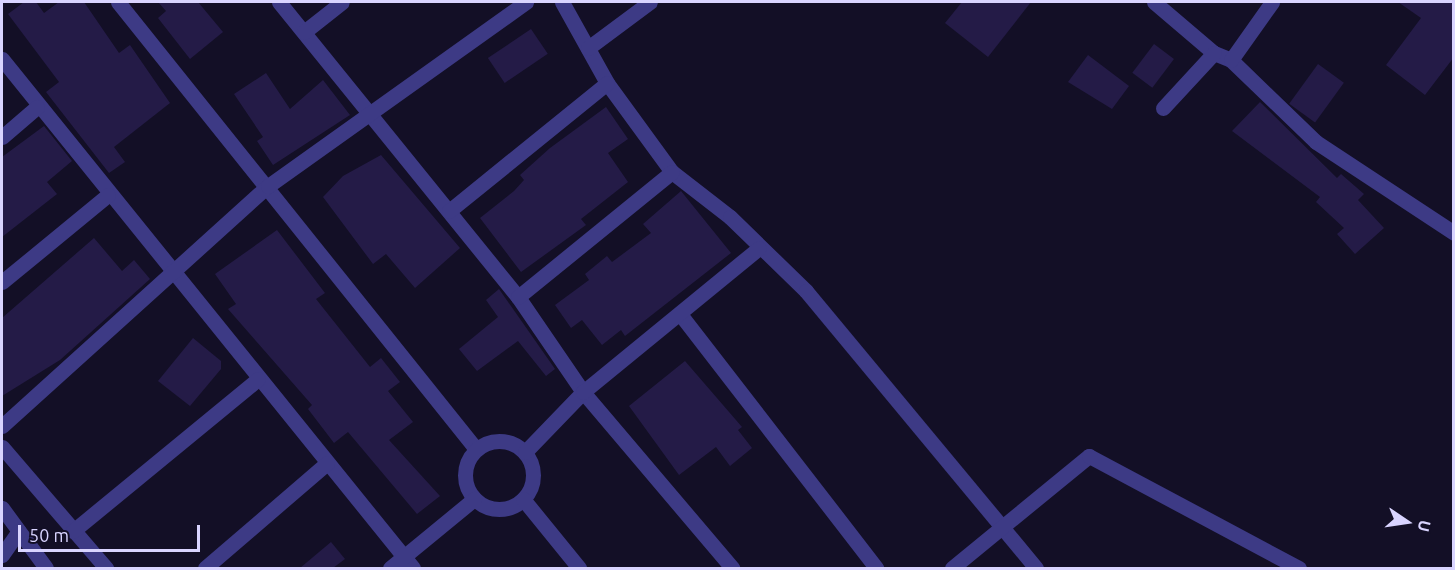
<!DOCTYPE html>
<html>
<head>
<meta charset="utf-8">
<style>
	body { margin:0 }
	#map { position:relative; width:1455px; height:570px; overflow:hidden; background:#130f26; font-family:Ubuntu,sans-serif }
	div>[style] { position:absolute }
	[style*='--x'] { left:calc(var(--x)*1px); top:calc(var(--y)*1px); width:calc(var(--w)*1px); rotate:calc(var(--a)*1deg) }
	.building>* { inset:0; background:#241b47; transform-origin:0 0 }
	.minor>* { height:15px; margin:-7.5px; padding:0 7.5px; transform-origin:7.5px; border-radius:7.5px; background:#3d3a85 }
	.minor>.ring { margin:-7.5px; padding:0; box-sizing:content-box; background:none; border:15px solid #3d3a85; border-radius:50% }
	span { translate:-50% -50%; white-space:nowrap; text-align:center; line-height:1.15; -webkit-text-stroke:6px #130f26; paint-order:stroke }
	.frame { position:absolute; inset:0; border:3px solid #d9d4ff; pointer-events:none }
	.north { position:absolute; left:1377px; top:492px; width:60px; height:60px; -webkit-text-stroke:4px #130f26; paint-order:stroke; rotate:103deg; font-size:16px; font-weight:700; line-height:24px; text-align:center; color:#d9d4ff }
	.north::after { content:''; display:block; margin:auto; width:21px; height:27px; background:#d9d4ff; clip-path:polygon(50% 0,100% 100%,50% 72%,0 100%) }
	.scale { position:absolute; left:18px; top:525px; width:182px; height:27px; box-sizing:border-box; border:3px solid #d9d4ff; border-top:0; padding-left:8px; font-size:18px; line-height:21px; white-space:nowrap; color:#d9d4ff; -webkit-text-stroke:4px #130f26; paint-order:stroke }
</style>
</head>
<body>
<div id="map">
	<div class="building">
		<div style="clip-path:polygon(24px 2px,36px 2px,44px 13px,59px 2px,84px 2px,119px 53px,130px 45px,170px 103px,114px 147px,125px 162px,109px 173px,46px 92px,59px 82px,8px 14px)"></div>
		<div style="clip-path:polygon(158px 2px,198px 2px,223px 32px,190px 59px,158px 18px,166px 11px)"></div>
		<div style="clip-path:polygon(962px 2px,1031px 2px,988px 57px,945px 23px)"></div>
		<div style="clip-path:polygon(1398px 2px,1454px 2px,1454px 57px,1425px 95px,1386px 65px,1421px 18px)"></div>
		<div style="left:531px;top:29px;width:30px;height:52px;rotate:56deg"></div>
		<div style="left:1154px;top:44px;width:25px;height:36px;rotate:37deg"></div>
		<div style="clip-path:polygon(1088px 55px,1129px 86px,1112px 109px,1068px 82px)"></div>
		<div style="left:1318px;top:64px;width:32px;height:49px;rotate:36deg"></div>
		<div style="clip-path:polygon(266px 73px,290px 109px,323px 80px,350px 115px,273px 165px,257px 141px,263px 137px,234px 94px)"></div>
		<div style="clip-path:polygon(1260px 102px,1337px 178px,1341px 174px,1364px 194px,1358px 200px,1384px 228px,1355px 254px,1337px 234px,1344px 228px,1316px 202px,1320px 197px,1232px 131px)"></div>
		<div style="clip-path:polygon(606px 107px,628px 139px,608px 153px,628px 182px,581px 219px,586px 225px,521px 272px,480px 218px,514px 191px,524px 180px,520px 175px,550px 148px)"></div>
		<div style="clip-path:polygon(44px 126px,72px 161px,47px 182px,57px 194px,2px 237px,2px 157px)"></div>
		<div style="clip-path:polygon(381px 155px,460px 248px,415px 288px,386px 254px,373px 264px,323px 197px,343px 176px)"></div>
		<div style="clip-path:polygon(681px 191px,731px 253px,625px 336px,621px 330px,602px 345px,582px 320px,571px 328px,555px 305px,589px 280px,585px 274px,607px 256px,612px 262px,651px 233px,643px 224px)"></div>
		<div style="clip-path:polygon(277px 230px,325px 293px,316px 299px,370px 367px,381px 358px,400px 382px,388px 391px,413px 422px,389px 440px,440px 496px,417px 514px,348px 432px,334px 443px,308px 409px,312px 405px,228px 309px,236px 304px,215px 274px)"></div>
		<div style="clip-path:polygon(94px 238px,122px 271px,134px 260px,150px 279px,60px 360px,2px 396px,2px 318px)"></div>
		<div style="clip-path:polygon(499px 289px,555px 369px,546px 376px,518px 341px,477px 371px,459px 349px,498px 317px,486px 300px)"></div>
		<div style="clip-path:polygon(193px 338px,221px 361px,221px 369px,190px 406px,158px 381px)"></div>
		<div style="clip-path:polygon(685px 361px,742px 427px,738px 430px,752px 448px,730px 466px,716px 447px,679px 475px,629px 406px)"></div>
		<div style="clip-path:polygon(331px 542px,345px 559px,333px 568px,300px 568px)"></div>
	</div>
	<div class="minor">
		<div style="--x:118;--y:2;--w:573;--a:51.31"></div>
		<div style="--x:279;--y:2;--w:380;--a:51"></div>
		<div style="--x:518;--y:297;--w:115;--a:55.6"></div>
		<div style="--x:583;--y:392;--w:231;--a:49.7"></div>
		<div style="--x:562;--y:2;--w:93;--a:60.9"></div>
		<div style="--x:607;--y:83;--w:110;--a:53.9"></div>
		<div style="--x:672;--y:172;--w:73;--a:37.8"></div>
		<div style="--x:730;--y:217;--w:106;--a:44.2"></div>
		<div style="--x:806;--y:291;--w:360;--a:50.3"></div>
		<div style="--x:1154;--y:2;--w:79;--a:40.4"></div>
		<div style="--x:1214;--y:53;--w:18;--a:22"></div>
		<div style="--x:1231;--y:60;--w:118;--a:44"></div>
		<div style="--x:1316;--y:142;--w:165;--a:33.4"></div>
		<div style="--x:304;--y:32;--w:48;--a:-38.3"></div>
		<div style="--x:588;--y:48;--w:77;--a:-36.6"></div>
		<div style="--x:2;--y:59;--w:654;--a:51.08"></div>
		<div style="--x:1231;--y:60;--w:71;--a:-54.7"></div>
		<div style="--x:1163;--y:108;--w:75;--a:-47.2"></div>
		<div style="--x:2;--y:137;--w:46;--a:-40.6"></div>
		<div style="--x:449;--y:211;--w:203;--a:-39"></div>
		<div style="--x:2;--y:282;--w:137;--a:-39.4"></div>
		<div style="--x:518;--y:297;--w:198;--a:-39.1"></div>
		<div style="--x:680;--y:314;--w:321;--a:52.3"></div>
		<div style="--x:2;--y:426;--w:358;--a:-42.1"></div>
		<div style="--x:268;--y:186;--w:317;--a:-35.5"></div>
		<div class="ring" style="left:465px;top:441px;width:53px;height:53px"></div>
		<div style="--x:2;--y:447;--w:160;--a:49.3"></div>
		<div style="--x:525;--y:452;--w:83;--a:-46"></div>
		<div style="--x:583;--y:392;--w:227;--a:-39.3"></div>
		<div style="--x:523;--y:499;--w:89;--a:50.9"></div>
		<div style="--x:2;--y:508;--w:74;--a:53.7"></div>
		<div style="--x:73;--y:531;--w:239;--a:-39.4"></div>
		<div style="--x:2;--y:555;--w:29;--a:-55"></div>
		<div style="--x:205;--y:568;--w:161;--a:-40.7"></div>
		<div style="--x:390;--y:568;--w:109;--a:-39.4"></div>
		<div style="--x:952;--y:568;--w:177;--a:-39.3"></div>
		<div style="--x:1089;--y:456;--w:238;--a:28.1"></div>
	</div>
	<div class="frame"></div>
	<div class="north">U</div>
	<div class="scale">50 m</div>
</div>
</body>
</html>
